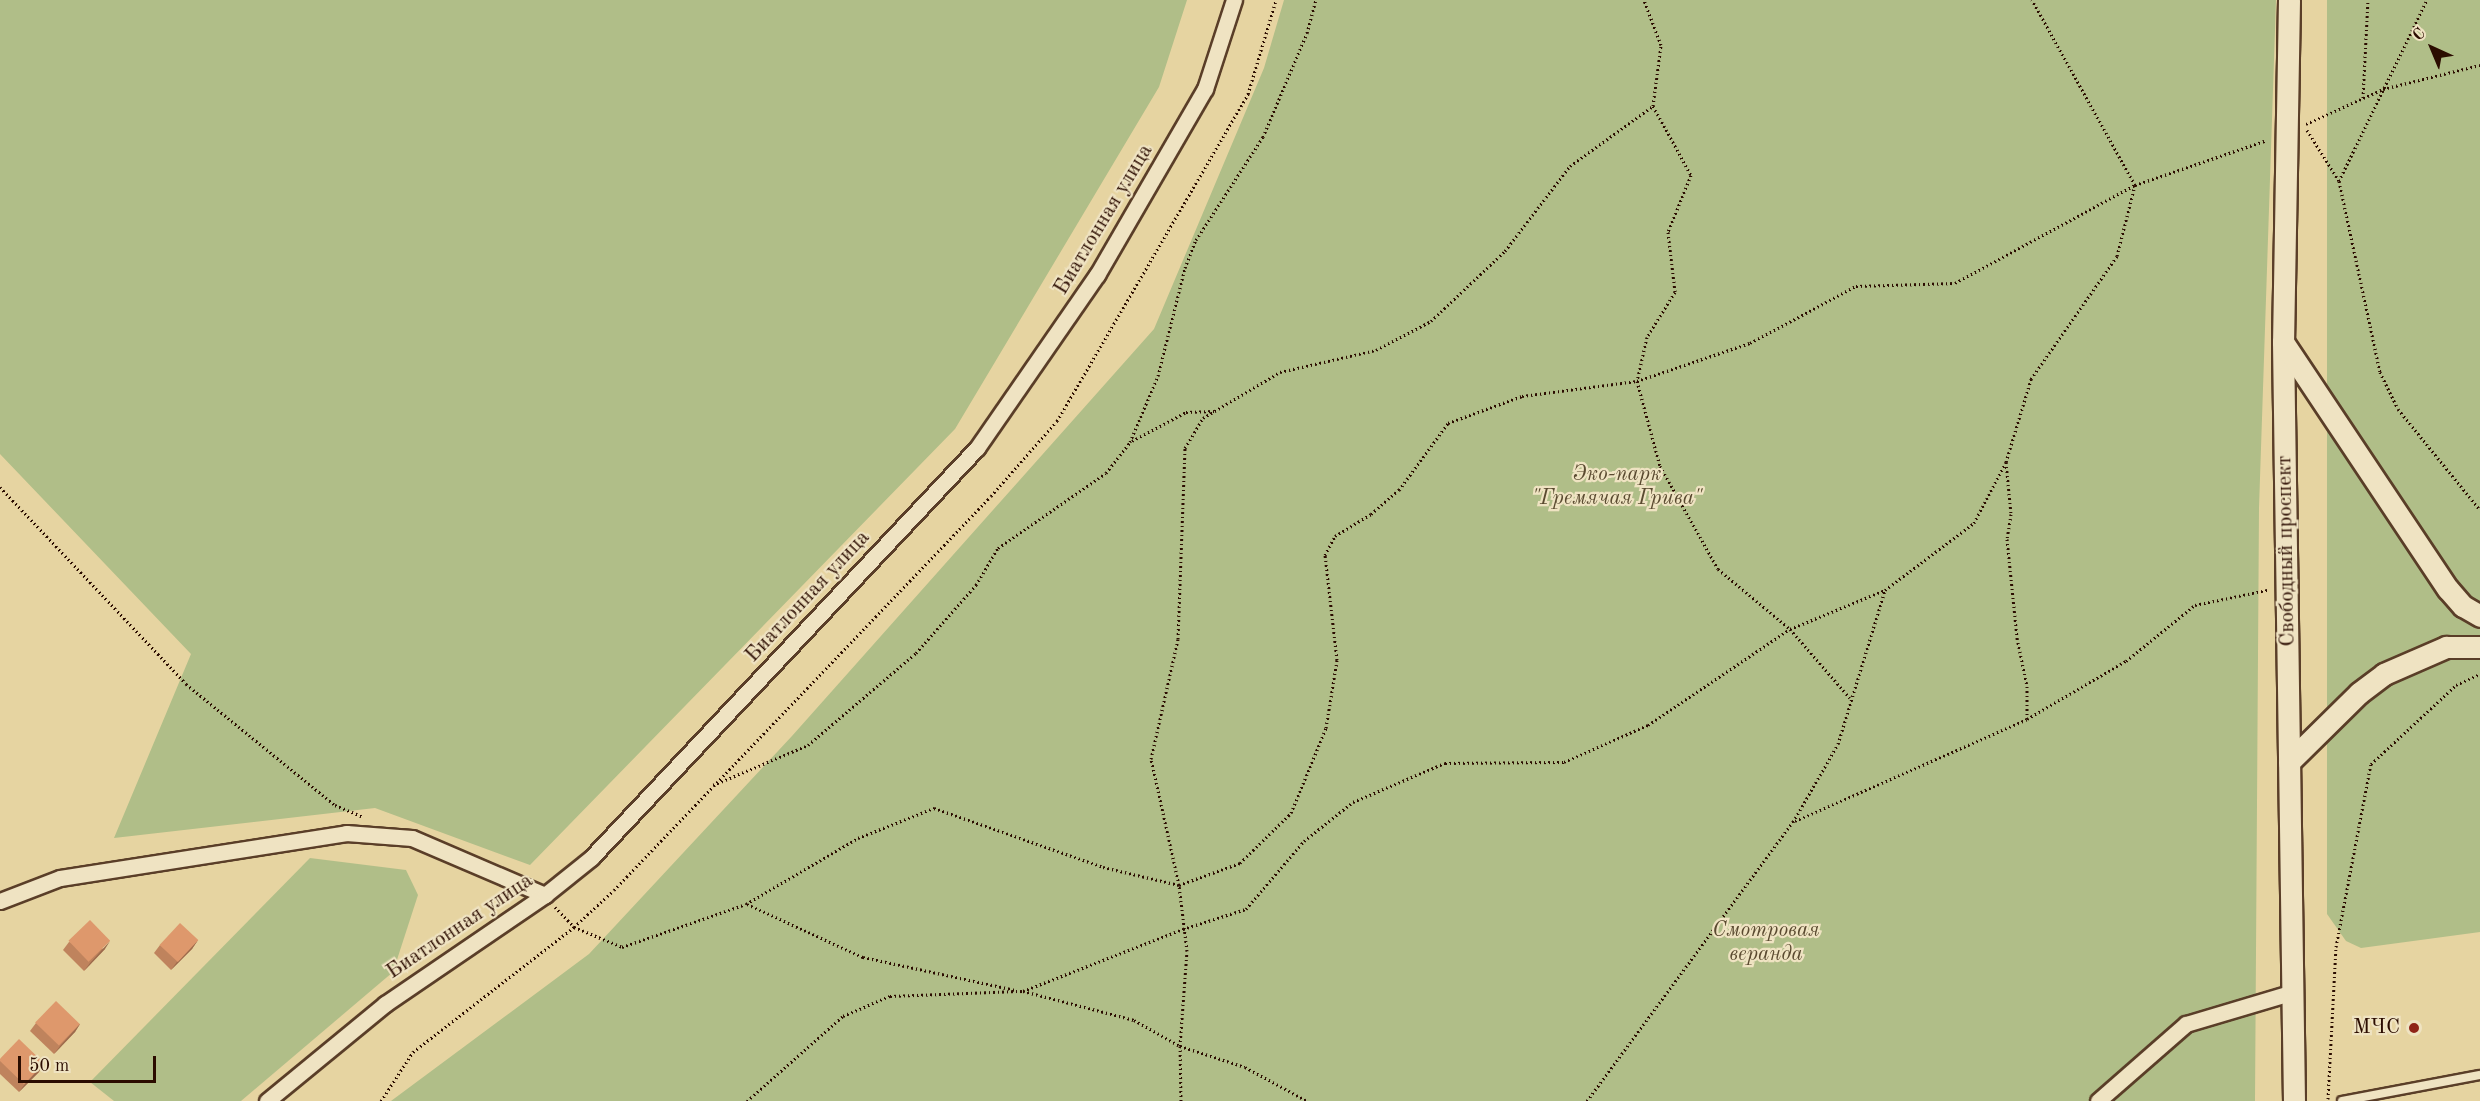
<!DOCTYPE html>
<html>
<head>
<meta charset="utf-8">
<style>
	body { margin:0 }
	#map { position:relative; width:2480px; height:1101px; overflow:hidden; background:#e6d4a1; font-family:"Old Standard TT",serif }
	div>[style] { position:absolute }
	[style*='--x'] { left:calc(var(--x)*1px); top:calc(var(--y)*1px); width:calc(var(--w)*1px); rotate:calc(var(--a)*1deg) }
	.green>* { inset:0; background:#b0be88 }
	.path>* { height:3px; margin-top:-1.5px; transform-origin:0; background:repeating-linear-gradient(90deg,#2b0c00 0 1.5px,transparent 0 4.5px) }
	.roads { filter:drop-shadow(2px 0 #5a3e28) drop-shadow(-2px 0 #5a3e28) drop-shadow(0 2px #5a3e28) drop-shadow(0 -2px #5a3e28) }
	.lane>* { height:8px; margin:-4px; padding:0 4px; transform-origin:4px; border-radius:4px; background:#efe3c2 }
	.street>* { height:15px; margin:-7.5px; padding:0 7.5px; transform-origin:7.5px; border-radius:7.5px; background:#efe3c2 }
	.secondary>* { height:21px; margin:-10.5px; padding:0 10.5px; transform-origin:10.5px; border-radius:10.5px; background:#efe3c2 }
	.wall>* { inset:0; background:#bf835d }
	.shaded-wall>* { inset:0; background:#9b6a4c }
	.building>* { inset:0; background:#de986c; transform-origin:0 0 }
	.dots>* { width:16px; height:16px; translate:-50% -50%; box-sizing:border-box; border:3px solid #efe3c2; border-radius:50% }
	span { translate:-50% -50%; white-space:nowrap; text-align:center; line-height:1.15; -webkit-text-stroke:4.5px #efe3c2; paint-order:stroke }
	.street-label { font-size:21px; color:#2b0c00 }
	.park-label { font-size:21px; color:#5a4a30; font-style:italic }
	.poi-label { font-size:21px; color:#2b0c00 }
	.right { translate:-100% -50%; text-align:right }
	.north { position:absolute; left:2402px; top:18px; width:60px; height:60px; -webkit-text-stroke:4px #efe3c2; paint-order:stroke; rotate:316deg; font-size:16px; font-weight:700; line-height:24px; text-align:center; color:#2b0c00 }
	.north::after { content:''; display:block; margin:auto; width:21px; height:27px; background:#2b0c00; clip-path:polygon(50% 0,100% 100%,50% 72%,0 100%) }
	.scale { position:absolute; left:18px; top:1056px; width:138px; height:27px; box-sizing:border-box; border:3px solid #2b0c00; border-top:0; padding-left:8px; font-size:18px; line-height:21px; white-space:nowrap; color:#2b0c00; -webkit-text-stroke:4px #efe3c2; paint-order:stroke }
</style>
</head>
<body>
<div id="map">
	<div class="green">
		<div style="clip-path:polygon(0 0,1187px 0,1159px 87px,955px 429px,530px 865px,375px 808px,114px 838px,191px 654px,0 454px)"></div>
		<div style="clip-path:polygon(1284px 0,2276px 0,2259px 508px,2255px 1101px,391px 1101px,589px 954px,792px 736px,1154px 329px,1264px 68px)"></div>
		<div style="clip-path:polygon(2327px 0,2480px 0,2480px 932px,2361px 948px,2346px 941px,2327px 914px)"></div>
		<div style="clip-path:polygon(310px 858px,406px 870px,418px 895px,393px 972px,241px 1101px,114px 1101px,90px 1082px)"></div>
	</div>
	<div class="path">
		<div style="--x:2363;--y:98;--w:98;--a:-87.1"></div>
		<div style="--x:1653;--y:106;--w:79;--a:61.2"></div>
		<div style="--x:1691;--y:175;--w:61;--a:112"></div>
		<div style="--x:1668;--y:232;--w:60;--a:83.3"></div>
		<div style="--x:1675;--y:292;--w:53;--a:121.9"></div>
		<div style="--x:1647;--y:337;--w:45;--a:102.8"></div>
		<div style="--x:1637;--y:381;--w:88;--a:74.9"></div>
		<div style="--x:1660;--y:466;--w:118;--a:60.6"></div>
		<div style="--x:1718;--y:569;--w:94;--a:39.8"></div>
		<div style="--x:1790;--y:629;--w:91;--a:49"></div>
		<div style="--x:2306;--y:124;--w:85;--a:-24.4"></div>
		<div style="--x:2383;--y:89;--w:100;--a:-13.9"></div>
		<div style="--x:2307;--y:130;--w:60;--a:57.9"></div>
		<div style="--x:2339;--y:181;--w:195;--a:77.9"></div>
		<div style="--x:2380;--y:372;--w:41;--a:64.1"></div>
		<div style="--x:2398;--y:409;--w:130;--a:50.9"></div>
		<div style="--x:2339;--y:181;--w:201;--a:-64.1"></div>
		<div style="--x:1132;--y:441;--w:61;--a:-28.2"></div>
		<div style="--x:1186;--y:412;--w:28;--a:-2"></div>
		<div style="--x:2006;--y:462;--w:52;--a:84.5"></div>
		<div style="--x:2011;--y:514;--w:25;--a:99"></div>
		<div style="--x:2007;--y:539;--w:100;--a:84.2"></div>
		<div style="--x:2017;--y:638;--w:49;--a:78.2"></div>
		<div style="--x:2027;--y:686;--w:33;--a:90"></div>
		<div style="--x:0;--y:487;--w:271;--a:46.6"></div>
		<div style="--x:186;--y:684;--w:192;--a:39.1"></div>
		<div style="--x:335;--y:805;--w:30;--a:23"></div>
		<div style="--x:713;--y:785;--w:103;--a:-22.8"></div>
		<div style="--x:808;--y:745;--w:142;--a:-40.4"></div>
		<div style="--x:916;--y:653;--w:91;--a:-48.6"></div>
		<div style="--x:976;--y:585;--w:43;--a:-59.3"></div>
		<div style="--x:998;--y:548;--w:131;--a:-34.8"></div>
		<div style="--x:1106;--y:473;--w:39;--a:-52"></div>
		<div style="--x:1130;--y:442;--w:72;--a:-67"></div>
		<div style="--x:1158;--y:376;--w:111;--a:-76"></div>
		<div style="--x:1185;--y:268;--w:30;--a:-69"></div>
		<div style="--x:1196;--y:240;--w:123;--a:-57"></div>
		<div style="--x:1263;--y:137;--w:113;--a:-67.1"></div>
		<div style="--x:1307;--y:33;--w:34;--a:-75"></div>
		<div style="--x:1795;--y:821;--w:253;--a:-23.7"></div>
		<div style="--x:2027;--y:719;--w:115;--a:-30.4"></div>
		<div style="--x:2126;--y:661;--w:89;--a:-39.1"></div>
		<div style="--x:2195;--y:605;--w:74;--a:-11.8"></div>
		<div style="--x:747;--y:904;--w:128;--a:24.6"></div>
		<div style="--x:863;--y:957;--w:157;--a:12.2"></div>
		<div style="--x:555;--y:907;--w:28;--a:46"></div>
		<div style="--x:574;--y:927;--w:52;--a:22.6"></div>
		<div style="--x:622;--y:947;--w:131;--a:-19.1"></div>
		<div style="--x:746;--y:904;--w:130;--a:-30.5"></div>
		<div style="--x:858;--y:838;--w:82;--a:-21.5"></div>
		<div style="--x:934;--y:808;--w:179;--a:19.2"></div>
		<div style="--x:1103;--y:867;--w:78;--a:13.3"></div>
		<div style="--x:1179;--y:885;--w:65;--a:-19.8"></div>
		<div style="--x:1240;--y:863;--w:71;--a:-44.4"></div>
		<div style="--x:1291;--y:813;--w:92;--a:-67.6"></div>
		<div style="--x:1326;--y:728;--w:69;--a:-80.8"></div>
		<div style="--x:1337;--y:660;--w:106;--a:-96.5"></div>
		<div style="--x:1325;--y:555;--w:21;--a:-62"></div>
		<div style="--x:1335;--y:536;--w:42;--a:-31.4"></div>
		<div style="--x:1371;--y:514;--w:37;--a:-41"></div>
		<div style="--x:1399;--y:490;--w:83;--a:-53.8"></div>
		<div style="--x:1448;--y:423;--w:79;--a:-20"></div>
		<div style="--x:1522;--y:396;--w:116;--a:-7.4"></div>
		<div style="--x:1637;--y:381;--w:119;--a:-18.6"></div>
		<div style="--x:1750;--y:343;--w:120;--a:-28.3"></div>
		<div style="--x:1856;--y:286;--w:99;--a:-1.7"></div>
		<div style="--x:1955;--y:283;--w:205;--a:-28.6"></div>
		<div style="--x:2135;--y:185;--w:139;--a:-18.8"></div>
		<div style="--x:1023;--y:991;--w:115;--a:14.6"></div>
		<div style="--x:1134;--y:1020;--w:53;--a:29.5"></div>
		<div style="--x:1180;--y:1046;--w:68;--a:17.9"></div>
		<div style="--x:1245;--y:1067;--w:71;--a:28.7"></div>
		<div style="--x:2328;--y:1099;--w:152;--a:-87"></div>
		<div style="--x:2336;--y:947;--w:186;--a:-79.2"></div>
		<div style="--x:2371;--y:764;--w:116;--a:-42.9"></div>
		<div style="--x:2456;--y:685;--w:26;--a:-25"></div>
		<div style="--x:381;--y:1101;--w:59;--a:-56.9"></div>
		<div style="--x:413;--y:1052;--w:204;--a:-37.8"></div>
		<div style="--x:574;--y:927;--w:54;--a:-42.8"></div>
		<div style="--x:614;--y:890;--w:545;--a:-46.26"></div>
		<div style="--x:991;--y:496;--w:100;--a:-48.7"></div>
		<div style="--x:1057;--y:421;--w:379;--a:-59.7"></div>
		<div style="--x:1248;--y:94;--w:98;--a:-73.4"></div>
		<div style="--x:747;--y:1101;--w:128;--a:-41.5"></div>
		<div style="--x:843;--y:1016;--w:51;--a:-23.1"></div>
		<div style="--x:890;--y:996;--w:133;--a:-2.2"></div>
		<div style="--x:1023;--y:991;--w:172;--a:-21.2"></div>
		<div style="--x:1183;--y:929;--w:66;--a:-17.6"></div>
		<div style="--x:1246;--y:909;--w:89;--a:-49.5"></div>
		<div style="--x:1304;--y:841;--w:63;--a:-38.5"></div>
		<div style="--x:1353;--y:802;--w:100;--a:-23"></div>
		<div style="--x:1445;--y:763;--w:119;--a:-0.5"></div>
		<div style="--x:1564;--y:762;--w:92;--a:-23.8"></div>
		<div style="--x:1648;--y:725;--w:171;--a:-34.1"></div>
		<div style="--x:1790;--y:629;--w:103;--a:-22.3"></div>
		<div style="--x:1181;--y:1101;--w:55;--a:-91"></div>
		<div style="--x:1180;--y:1046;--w:95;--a:-85.8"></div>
		<div style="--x:1187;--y:951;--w:66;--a:-96.9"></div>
		<div style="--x:1179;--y:885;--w:129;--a:-102.5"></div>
		<div style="--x:1151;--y:759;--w:123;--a:-77.3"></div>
		<div style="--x:1178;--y:639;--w:191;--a:-87.9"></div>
		<div style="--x:1185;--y:448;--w:35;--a:-59"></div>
		<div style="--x:1203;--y:418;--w:90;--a:-30.9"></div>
		<div style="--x:1280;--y:372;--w:98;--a:-12.9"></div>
		<div style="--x:1376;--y:350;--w:62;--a:-27.8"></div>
		<div style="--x:1431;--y:321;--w:102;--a:-43.4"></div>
		<div style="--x:1505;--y:251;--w:107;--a:-52.6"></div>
		<div style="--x:1570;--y:166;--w:102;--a:-35.9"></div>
		<div style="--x:1653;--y:106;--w:62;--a:-82.5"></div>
		<div style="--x:1661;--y:45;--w:48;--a:-110.7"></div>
		<div style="--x:1587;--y:1101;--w:347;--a:-53.6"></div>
		<div style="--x:1793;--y:822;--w:90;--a:-60"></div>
		<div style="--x:1838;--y:744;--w:161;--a:-73"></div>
		<div style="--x:1885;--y:590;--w:111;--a:-37"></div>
		<div style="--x:1974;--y:523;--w:69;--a:-62.3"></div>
		<div style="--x:2006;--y:462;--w:87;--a:-73.2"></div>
		<div style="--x:2031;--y:379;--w:150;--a:-55"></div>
		<div style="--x:2117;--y:256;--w:73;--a:-75.8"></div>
		<div style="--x:2135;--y:185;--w:212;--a:-119.1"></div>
	</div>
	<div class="roads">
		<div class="lane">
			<div style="--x:2342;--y:1101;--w:140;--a:-10.7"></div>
		</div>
		<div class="street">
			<div style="--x:0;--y:901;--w:64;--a:-21"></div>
			<div style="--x:60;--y:878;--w:290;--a:-8.9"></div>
			<div style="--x:346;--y:833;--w:66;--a:4.3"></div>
			<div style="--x:412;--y:838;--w:145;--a:23.2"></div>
			<div style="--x:267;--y:1101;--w:153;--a:-39.4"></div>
			<div style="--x:385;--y:1004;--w:194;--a:-34.3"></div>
			<div style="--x:545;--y:895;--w:59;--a:-38.8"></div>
			<div style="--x:591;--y:858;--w:563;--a:-46.73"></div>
			<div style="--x:977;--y:448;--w:211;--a:-55.3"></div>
			<div style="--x:1097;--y:275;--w:215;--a:-59.9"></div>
			<div style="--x:1205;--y:89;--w:94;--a:-72"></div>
			<div style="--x:2098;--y:1101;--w:117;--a:-41.2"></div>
			<div style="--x:2186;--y:1024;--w:109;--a:-16.6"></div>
		</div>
		<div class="secondary">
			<div style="--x:2289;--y:0;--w:342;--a:91"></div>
			<div style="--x:2283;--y:342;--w:759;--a:89.17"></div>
			<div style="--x:2283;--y:342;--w:297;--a:56.3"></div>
			<div style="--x:2448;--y:589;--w:23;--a:49"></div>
			<div style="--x:2463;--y:606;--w:20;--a:30"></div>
			<div style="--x:2289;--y:762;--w:98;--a:-44.6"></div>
			<div style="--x:2359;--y:693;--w:31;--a:-37"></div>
			<div style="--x:2384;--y:674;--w:68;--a:-23.5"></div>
			<div style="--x:2446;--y:647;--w:34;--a:0"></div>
		</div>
	</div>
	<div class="wall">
		<div style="clip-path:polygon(198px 940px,192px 949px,171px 970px,154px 953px,160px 945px)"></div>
		<div style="clip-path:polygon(69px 942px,105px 949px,84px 971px,63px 950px)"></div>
		<div style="clip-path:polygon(36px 1023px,80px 1024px,75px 1032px,54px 1054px,30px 1031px)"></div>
		<div style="clip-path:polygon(0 1060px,39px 1072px,19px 1092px,0 1074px)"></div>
	</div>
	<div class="shaded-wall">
		<div style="clip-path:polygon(198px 940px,192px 949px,171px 970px,177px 962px)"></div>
		<div style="clip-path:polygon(110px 941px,105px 949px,84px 971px,90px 963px)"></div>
		<div style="clip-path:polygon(80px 1024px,75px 1032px,54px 1054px,60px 1046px)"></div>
		<div style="clip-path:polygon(44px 1063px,39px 1072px,19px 1092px,25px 1084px)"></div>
	</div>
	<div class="building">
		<div style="left:90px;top:920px;width:29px;height:30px;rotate:46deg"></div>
		<div style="left:180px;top:923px;width:25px;height:30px;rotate:43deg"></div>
		<div style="left:56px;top:1001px;width:33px;height:30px;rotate:44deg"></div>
		<div style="left:19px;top:1039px;width:35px;height:29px;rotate:44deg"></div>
	</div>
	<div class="dots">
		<div style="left:2414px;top:1028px;background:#8f2418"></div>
	</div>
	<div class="street-label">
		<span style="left:1104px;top:220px;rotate:-59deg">Биатлонная улица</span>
		<span style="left:2287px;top:551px;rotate:-91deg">Свободный проспект</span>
		<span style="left:808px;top:597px;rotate:-47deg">Биатлонная улица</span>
		<span style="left:460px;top:927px;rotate:-34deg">Биатлонная улица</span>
	</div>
	<div class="park-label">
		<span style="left:1617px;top:487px">Эко-парк<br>"Гремячая Грива"</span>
		<span style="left:1766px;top:943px">Смотровая<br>веранда</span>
	</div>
	<div class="poi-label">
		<span class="right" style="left:2400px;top:1028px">МЧС</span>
	</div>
	<div class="north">С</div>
	<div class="scale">50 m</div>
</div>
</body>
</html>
